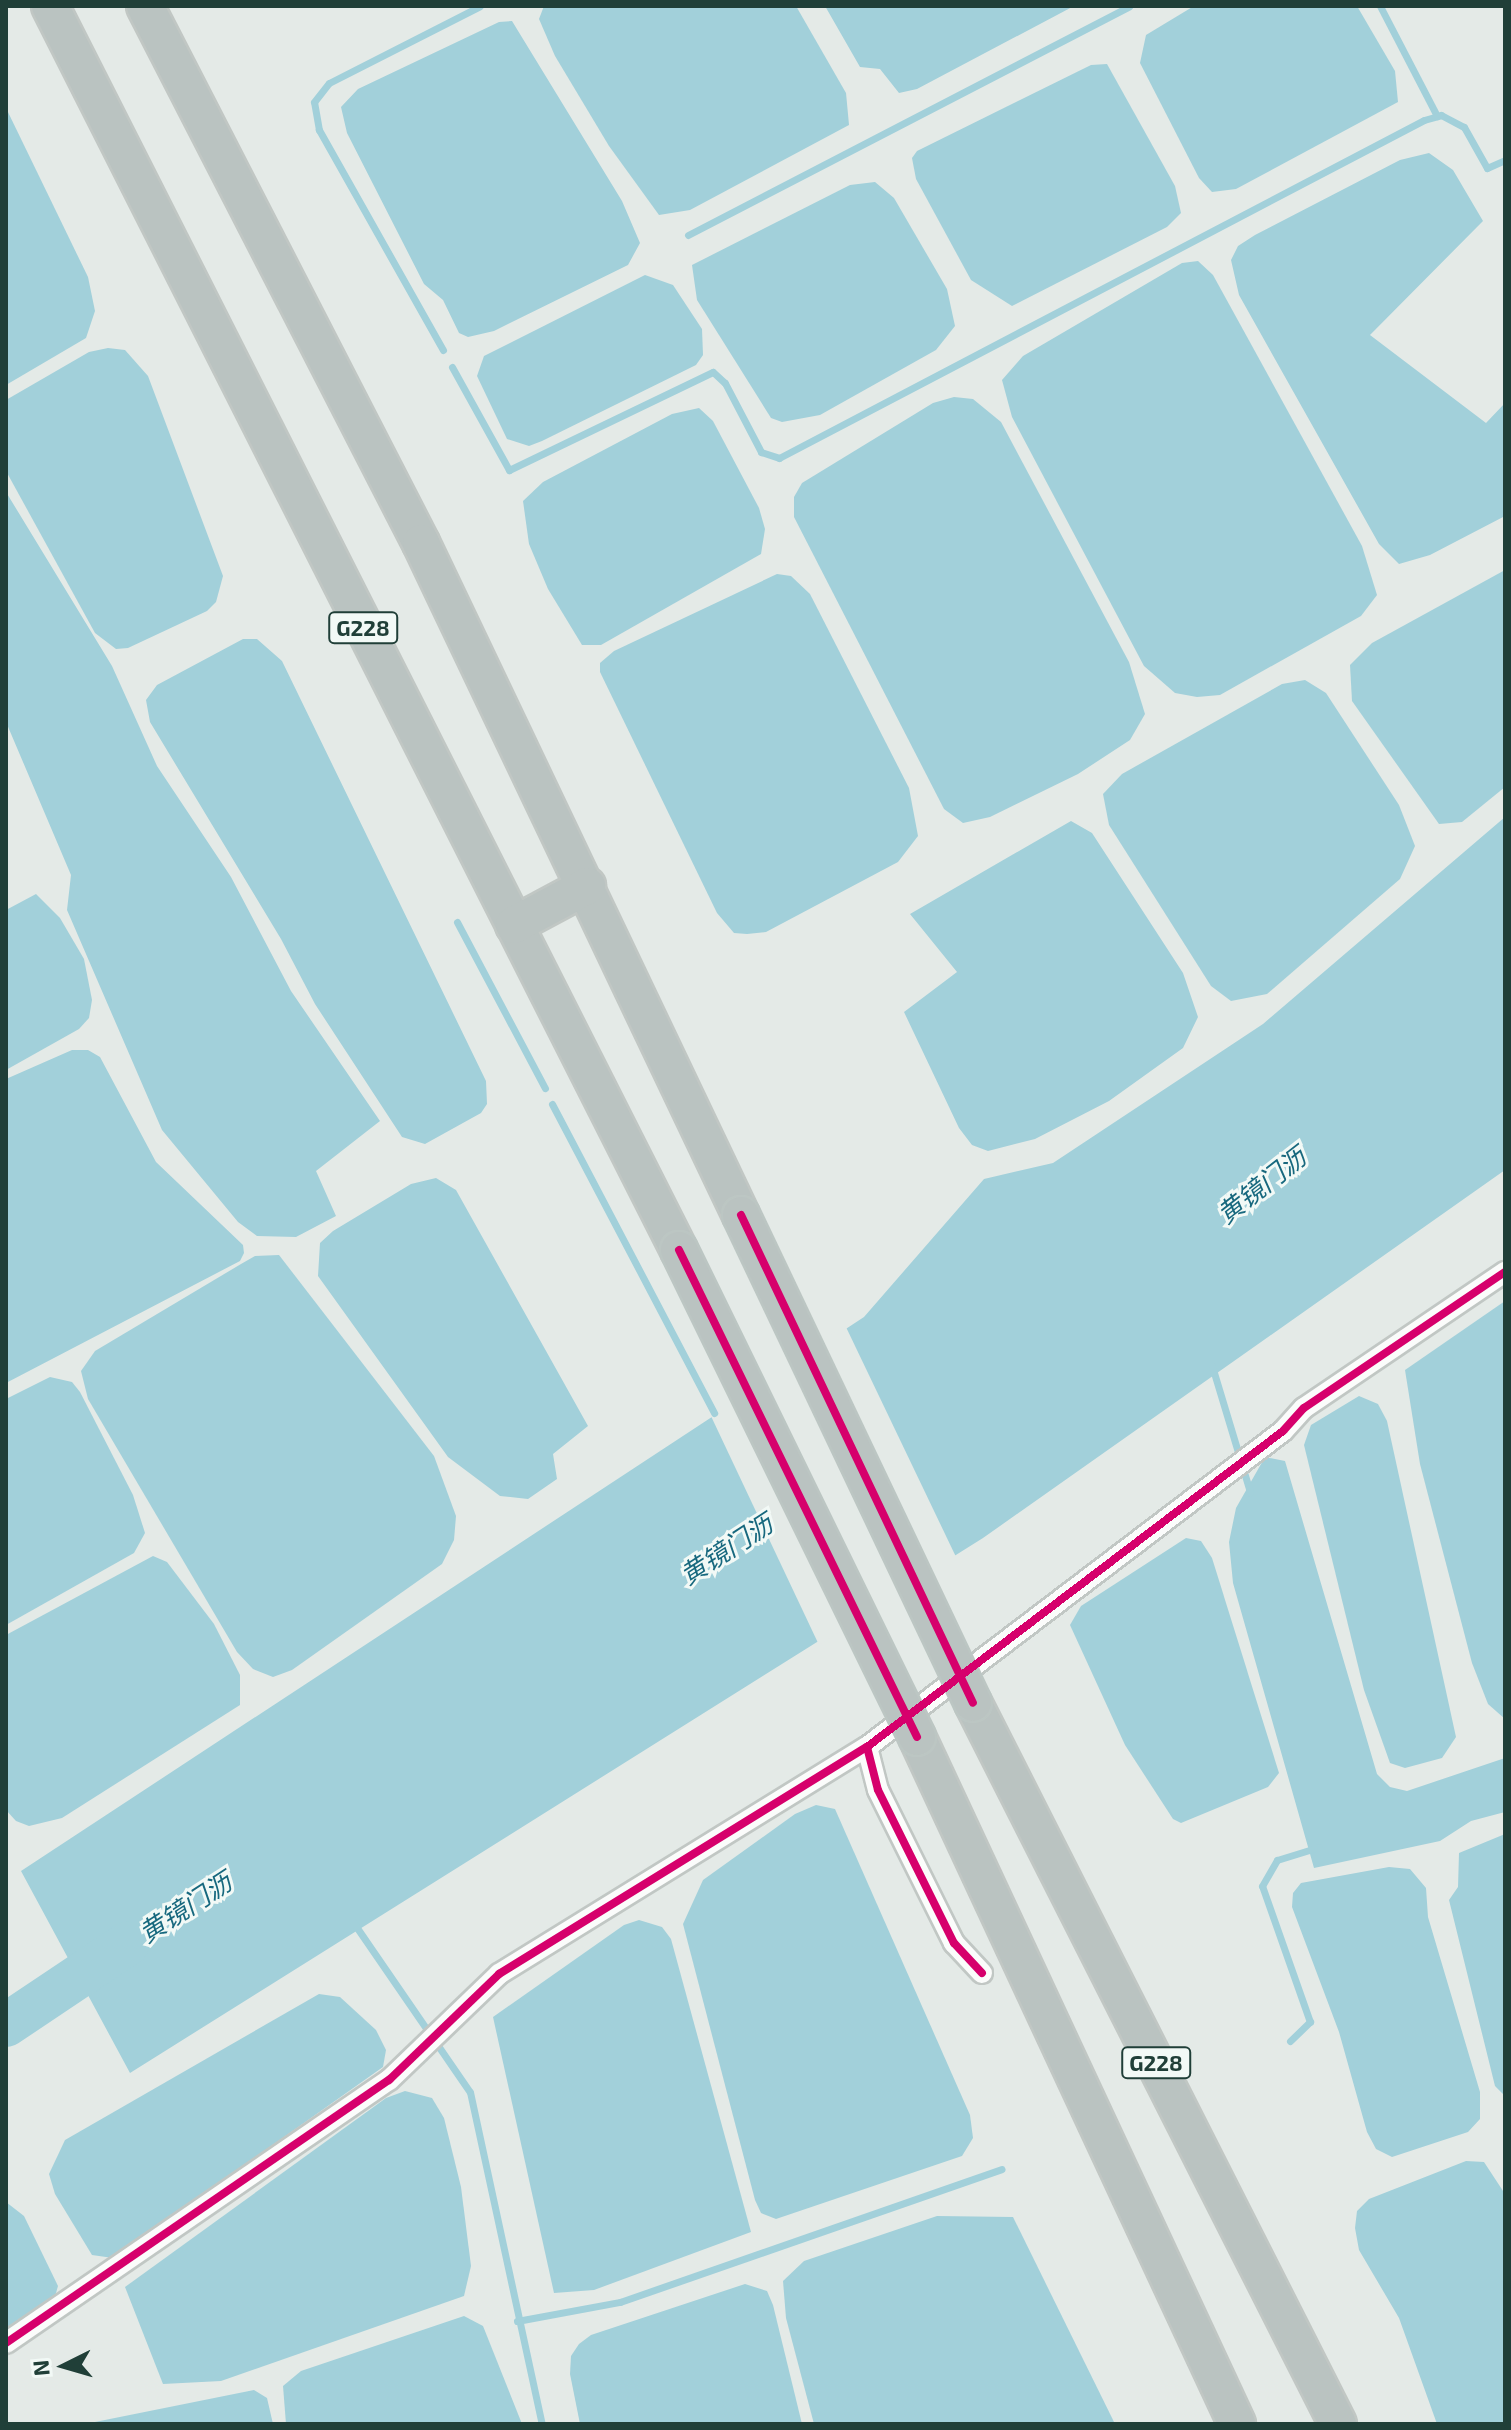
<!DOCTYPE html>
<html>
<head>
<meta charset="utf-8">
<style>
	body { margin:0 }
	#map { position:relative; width:1511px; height:2430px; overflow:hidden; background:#e4eae7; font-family:"Exo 2","Noto Sans SC",sans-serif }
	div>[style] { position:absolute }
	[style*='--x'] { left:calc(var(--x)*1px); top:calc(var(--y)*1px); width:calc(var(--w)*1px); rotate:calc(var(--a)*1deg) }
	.water>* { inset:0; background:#a2d0da }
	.pier>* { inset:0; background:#e4eae7 }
	.stream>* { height:7px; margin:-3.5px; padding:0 3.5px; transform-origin:3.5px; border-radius:3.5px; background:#a2d0da }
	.river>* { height:44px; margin:-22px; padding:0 22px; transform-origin:22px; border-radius:22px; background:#a2d0da }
	.roads { filter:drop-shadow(2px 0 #c1c7c4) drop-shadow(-2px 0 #c1c7c4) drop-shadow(0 2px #c1c7c4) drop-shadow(0 -2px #c1c7c4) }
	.street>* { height:20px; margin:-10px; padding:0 10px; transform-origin:10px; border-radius:10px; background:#fbfcfb }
	.highway>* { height:36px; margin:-18px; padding:0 18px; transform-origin:18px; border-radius:18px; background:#bac3c1 }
	.bridges { filter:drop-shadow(2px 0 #bcc6c3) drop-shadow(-2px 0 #bcc6c3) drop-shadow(0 2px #bcc6c3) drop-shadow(0 -2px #bcc6c3) }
	.highway-bridge>* { height:36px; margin:-18px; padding:0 18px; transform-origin:18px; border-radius:18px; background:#bac3c1 }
	.cycleway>* { height:8px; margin:-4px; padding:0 4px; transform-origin:4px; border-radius:4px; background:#d6006c }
	span { translate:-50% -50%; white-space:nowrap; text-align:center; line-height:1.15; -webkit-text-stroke:6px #f2f9f6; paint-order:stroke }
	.shield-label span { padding:2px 6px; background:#f2f9f6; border:2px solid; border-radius:6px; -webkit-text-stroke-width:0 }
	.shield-label { font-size:22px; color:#203f38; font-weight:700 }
	.water-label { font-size:26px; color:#17687e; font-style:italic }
	.frame { position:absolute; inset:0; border:8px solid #203f38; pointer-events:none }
	.north { position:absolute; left:24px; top:2326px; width:80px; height:80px; -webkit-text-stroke:6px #f2f9f6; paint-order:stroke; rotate:265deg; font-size:22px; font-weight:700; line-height:32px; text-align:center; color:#203f38 }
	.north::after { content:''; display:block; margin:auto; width:28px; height:36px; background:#203f38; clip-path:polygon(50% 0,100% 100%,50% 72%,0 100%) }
</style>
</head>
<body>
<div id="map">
	<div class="water">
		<div style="clip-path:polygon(544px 6px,796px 6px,846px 93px,849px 125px,690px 210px,659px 215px,609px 146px,555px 56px,539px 19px)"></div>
		<div style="clip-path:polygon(825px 6px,1074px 6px,917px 89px,899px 93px,880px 69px,860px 67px)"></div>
		<div style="clip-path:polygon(1194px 6px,1357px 6px,1395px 71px,1398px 102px,1236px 189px,1212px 192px,1199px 178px,1140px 63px,1146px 35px)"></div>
		<div style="clip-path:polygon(512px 21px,622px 201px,640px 243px,628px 265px,494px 331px,468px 337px,459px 333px,443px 300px,424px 284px,347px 133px,341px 107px,358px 89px,499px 22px)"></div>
		<div style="clip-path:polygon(1107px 64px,1175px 186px,1181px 213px,1167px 227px,1012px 306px,971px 280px,916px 179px,912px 158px,917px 151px,1091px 65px)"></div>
		<div style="clip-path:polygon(6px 108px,88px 277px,95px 311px,86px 338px,6px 385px)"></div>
		<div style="clip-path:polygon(1429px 153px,1453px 170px,1483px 221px,1370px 335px,1486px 423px,1505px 403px,1505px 516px,1430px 555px,1399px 564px,1379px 544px,1239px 295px,1231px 260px,1238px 246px,1255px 235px,1400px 160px)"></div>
		<div style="clip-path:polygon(875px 182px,894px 198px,947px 289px,955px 326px,936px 350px,820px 415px,782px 422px,771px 418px,697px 300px,692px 265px,850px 185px)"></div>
		<div style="clip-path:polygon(1198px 261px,1213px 275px,1362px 546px,1377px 595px,1361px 616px,1220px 695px,1197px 697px,1175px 693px,1144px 666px,1012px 417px,1002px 380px,1023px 356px,1182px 263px)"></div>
		<div style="clip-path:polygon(645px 275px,673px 285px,702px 329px,703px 355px,696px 365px,542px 441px,529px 446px,507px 439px,477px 376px,484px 356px)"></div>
		<div style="clip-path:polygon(108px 348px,125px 350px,148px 376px,223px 576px,216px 602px,207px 611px,128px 648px,116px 649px,95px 633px,6px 471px,6px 400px,89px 352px)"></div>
		<div style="clip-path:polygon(954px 397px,973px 399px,1001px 422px,1129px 662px,1145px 714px,1130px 740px,1078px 774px,990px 817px,963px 823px,944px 809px,794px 517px,794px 497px,802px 483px,933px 403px)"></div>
		<div style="clip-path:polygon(699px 408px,713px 421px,759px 508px,765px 529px,761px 554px,601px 645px,582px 645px,548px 589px,529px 544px,523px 501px,543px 482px,672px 414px)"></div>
		<div style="clip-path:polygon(6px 492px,112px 666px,157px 766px,231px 877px,291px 991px,380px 1121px,316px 1171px,336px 1216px,296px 1237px,257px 1236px,238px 1222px,162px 1130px,67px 910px,71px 875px,6px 722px)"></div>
		<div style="clip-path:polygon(1505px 570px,1505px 787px,1462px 822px,1439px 824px,1352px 701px,1350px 665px,1372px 643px)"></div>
		<div style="clip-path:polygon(777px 574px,791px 576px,810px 594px,909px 788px,918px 836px,898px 862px,766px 932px,747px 934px,734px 933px,717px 913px,600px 672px,600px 663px,614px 651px)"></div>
		<div style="clip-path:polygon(243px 639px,257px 639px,282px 661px,486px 1081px,487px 1104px,481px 1113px,425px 1144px,402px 1137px,315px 1004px,281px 939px,150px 722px,146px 700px,157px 685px)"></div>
		<div style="clip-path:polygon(1305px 680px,1326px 693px,1399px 805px,1415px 846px,1400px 879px,1267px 994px,1231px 1001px,1211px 986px,1109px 825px,1103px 794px,1122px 774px,1282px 684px)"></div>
		<div style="clip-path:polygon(1505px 817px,1505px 1170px,983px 1538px,130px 2073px,21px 1871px,864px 1317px,984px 1179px,1053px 1163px,1263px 1024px)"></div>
		<div style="clip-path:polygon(1071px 821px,1092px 833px,1183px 973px,1198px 1017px,1183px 1048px,1109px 1101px,1035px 1139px,988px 1151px,972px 1145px,959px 1128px,904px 1012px,957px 972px,910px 914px)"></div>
		<div style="clip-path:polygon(36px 894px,60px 918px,84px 959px,92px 1000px,89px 1018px,79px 1029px,6px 1070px,6px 910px)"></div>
		<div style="clip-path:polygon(72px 1050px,88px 1050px,100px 1057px,156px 1162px,243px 1245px,244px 1253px,240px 1261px,6px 1383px,6px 1079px)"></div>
		<div style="clip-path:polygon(436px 1178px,456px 1190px,588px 1426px,553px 1454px,557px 1479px,528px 1499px,500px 1496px,448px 1457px,318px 1276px,320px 1243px,333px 1231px,411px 1184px)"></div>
		<div style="clip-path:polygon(279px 1255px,434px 1456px,456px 1516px,454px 1540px,442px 1564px,292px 1670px,273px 1677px,253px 1669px,237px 1652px,88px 1399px,81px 1371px,95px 1351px,241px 1264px,255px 1256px)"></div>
		<div style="clip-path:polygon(1505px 1301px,1505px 1719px,1488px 1704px,1472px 1663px,1420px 1464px,1405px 1370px)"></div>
		<div style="clip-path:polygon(50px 1377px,72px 1382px,80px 1392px,133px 1495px,145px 1533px,134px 1553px,6px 1625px,6px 1399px)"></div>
		<div style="clip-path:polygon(1359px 1396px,1378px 1404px,1387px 1421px,1456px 1737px,1442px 1758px,1405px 1768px,1390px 1763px,1364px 1690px,1304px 1445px,1311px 1425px)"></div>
		<div style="clip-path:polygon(1265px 1457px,1285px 1461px,1377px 1774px,1390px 1787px,1407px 1791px,1505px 1758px,1505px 1812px,1471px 1821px,1440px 1841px,1314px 1868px,1233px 1583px,1229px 1542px,1236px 1508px)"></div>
		<div style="clip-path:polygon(1186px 1538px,1201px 1541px,1212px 1558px,1279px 1773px,1268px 1787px,1181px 1823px,1173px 1819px,1125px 1745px,1070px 1625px,1081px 1606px)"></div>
		<div style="clip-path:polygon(153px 1556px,167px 1562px,214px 1624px,240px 1675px,240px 1705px,62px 1818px,29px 1826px,16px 1821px,6px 1810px,6px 1635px)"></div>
		<div style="clip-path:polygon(816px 1805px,835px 1809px,970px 2115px,973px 2138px,962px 2156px,776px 2219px,761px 2213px,755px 2200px,683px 1924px,703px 1880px,795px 1814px)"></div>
		<div style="clip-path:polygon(1505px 1834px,1505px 2096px,1495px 2086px,1449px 1900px,1458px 1887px,1459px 1853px)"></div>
		<div style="clip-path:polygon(1389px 1867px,1410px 1869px,1426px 1888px,1428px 1917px,1480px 2092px,1480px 2119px,1468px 2132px,1392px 2157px,1376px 2149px,1367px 2132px,1339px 2032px,1292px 1907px,1293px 1893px,1301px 1883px)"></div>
		<div style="clip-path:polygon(639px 1920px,662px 1927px,671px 1939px,751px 2232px,594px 2290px,554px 2293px,493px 2017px,624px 1925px)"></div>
		<div style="clip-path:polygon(319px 1994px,340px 1997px,376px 2030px,386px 2050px,383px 2067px,113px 2258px,92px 2255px,55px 2194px,49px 2174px,65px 2140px)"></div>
		<div style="clip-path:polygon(405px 2091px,432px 2098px,444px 2118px,461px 2187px,471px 2266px,464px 2296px,221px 2381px,163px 2384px,125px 2287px,386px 2098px)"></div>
		<div style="clip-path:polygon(1466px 2161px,1484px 2162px,1505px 2194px,1505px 2424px,1437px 2424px,1399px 2318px,1359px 2250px,1355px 2228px,1357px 2211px,1369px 2199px)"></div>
		<div style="clip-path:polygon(6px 2202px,24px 2216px,58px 2286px,54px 2300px,6px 2332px)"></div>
		<div style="clip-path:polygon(937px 2216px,1013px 2217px,1115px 2424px,814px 2424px,786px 2318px,783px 2281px,804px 2261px)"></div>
		<div style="clip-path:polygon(745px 2284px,767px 2291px,773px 2305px,802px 2424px,580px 2424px,570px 2374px,571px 2356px,579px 2344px,591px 2335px)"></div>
		<div style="clip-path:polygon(464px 2316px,483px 2326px,522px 2424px,286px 2424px,283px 2386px,301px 2371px)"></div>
		<div style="clip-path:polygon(254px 2390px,267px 2398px,273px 2424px,85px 2424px)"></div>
	</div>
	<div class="pier">
		<div style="clip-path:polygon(845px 1325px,957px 1559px,819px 1645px,710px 1414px)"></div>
	</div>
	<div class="stream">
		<div style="--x:1380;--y:6;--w:124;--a:62.6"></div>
		<div style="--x:688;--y:235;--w:497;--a:-27.4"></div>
		<div style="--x:443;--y:350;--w:253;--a:-119.4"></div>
		<div style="--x:319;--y:130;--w:28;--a:-100"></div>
		<div style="--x:314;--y:102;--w:24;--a:-52"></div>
		<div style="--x:329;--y:83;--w:169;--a:-27"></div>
		<div style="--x:452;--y:367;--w:118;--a:61"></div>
		<div style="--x:509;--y:470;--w:226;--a:-25.7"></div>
		<div style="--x:713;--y:372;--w:16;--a:43"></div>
		<div style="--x:725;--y:383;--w:78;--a:62.4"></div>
		<div style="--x:761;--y:452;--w:19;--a:18"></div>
		<div style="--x:779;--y:458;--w:728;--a:-27.66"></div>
		<div style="--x:1424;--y:120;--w:18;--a:-16"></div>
		<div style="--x:1441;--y:115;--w:26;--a:28"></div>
		<div style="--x:1464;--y:127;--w:47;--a:60.7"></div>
		<div style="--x:1487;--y:168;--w:20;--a:-24"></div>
		<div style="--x:457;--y:922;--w:188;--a:62.1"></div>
		<div style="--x:552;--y:1104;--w:349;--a:62.3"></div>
		<div style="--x:1212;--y:1366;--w:132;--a:73.2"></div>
		<div style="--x:353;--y:1922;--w:206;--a:55.5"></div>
		<div style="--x:470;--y:2092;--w:340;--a:77.8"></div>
		<div style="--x:1290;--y:2041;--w:28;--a:-44"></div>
		<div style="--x:1310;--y:2022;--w:144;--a:-109.4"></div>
		<div style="--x:1262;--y:1886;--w:30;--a:-60"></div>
		<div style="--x:1277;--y:1860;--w:44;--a:-17.2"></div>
		<div style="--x:517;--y:2321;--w:105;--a:-10.5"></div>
		<div style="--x:620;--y:2302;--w:404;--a:-19.2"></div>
	</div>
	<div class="river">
		<div style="--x:6;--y:2025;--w:146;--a:-33.8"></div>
	</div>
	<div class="roads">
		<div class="street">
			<div style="--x:867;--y:1747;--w:522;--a:-37.22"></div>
			<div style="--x:1283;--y:1431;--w:31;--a:-48"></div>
			<div style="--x:1304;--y:1408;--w:243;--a:-34.1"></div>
			<div style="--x:6;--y:2343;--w:465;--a:-34.5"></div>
			<div style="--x:389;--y:2080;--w:153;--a:-43.9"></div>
			<div style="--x:499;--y:1974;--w:432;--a:-31.7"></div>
			<div style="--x:867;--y:1747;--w:44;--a:75.7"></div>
			<div style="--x:878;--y:1790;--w:171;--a:63.6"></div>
			<div style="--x:954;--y:1943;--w:41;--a:47"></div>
		</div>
		<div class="highway">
			<div style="--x:50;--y:6;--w:1394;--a:63.18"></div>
			<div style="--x:145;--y:6;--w:604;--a:62.8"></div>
			<div style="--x:421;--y:543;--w:744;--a:64.54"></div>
			<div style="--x:514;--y:925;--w:83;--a:-28.1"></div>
			<div style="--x:973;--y:1703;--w:808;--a:63.15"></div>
			<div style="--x:917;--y:1737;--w:758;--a:65.02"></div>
		</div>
	</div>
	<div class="bridges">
		<div class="highway-bridge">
			<div style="--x:741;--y:1215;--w:540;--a:64.57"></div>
			<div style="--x:679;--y:1250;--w:542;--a:63.95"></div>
		</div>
	</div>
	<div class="cycleway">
		<div style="--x:741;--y:1215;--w:540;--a:64.57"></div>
		<div style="--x:679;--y:1250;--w:542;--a:63.95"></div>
		<div style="--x:867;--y:1747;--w:522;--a:-37.22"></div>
		<div style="--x:1283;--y:1431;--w:31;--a:-48"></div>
		<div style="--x:1304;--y:1408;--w:243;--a:-34.1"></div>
		<div style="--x:6;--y:2343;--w:465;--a:-34.5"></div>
		<div style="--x:389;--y:2080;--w:153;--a:-43.9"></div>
		<div style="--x:499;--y:1974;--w:432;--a:-31.7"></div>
		<div style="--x:867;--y:1747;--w:44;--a:75.7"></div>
		<div style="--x:878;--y:1790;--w:171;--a:63.6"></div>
		<div style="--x:954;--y:1943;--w:41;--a:47"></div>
	</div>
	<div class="shield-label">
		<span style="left:363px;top:628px">G228</span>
		<span style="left:1156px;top:2063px">G228</span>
	</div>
	<div class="water-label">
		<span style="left:1261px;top:1185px;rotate:-38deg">黄镜门沥</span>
		<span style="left:726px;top:1549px;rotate:-33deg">黄镜门沥</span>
		<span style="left:185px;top:1907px;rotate:-33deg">黄镜门沥</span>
	</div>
	<div class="frame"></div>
	<div class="north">N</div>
</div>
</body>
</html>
